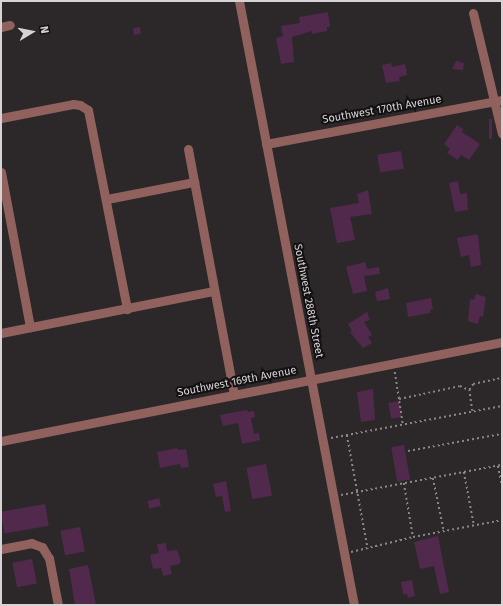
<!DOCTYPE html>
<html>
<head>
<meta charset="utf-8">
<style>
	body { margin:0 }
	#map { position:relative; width:503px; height:606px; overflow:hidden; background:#2c2729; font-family:"Fira Sans",sans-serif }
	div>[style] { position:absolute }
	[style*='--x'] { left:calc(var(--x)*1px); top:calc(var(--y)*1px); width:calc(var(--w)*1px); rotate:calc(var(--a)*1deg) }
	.building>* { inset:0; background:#51294d; transform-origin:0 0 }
	.path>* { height:1.5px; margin-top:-0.75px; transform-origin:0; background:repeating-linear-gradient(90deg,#8a8687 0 2px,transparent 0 5px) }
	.minor>* { height:9px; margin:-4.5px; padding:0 4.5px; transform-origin:4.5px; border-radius:4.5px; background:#91615e }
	span { translate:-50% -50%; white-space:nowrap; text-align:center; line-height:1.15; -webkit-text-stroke:4px #131112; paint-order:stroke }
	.street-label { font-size:11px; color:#d7d3d4 }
	.frame { position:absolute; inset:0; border:2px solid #d7d3d4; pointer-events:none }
	.north { position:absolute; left:12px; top:12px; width:40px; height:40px; -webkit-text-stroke:3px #131112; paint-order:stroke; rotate:80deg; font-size:11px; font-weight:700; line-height:16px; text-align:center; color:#d7d3d4 }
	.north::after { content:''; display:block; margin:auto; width:14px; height:18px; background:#d7d3d4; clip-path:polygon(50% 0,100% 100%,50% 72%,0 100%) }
</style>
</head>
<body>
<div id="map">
	<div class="building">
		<div style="clip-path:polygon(328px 12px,330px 27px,327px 27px,327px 31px,312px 34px,312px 31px,292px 37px,294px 62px,281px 64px,276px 38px,283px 36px,281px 26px,300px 23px,299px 17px)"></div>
		<div style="left:140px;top:27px;width:7px;height:7px;rotate:82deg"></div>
		<div style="clip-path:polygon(456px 61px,464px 63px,463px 70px,452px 69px)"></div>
		<div style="clip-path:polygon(391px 63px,392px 67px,405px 64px,407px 75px,399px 77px,400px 81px,386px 83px,382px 65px)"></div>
		<div style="left:489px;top:119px;width:3px;height:20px"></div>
		<div style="clip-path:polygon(457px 125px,463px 129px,462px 132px,480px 144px,469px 160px,461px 155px,458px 160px,447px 153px,450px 149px,444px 144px)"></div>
		<div style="left:401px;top:151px;width:18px;height:24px;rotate:81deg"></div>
		<div style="clip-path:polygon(458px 181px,460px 194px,467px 193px,468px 210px,455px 212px,449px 183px)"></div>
		<div style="clip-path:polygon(368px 190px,372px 214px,350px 217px,355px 240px,337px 243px,330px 208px,359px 203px,357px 194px)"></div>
		<div style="clip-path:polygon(478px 234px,481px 265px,471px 267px,469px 255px,461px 257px,457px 238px)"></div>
		<div style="clip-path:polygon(365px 262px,367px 269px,379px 267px,380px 274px,364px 276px,367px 291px,353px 294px,346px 267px)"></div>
		<div style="clip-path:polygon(388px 288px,390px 299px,377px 301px,375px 292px)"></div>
		<div style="clip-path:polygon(476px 294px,486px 297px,483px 317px,480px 316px,478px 324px,468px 321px,470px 299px,474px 300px)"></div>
		<div style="clip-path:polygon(431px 298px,433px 309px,430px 310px,430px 313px,408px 317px,406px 303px)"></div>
		<div style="clip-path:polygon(367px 312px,370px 320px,364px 322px,372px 335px,368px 337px,372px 343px,363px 348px,350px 332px,352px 331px,348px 324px)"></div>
		<div style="clip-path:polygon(373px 389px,375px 420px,361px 422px,357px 392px)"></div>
		<div style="left:399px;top:401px;width:16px;height:11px;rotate:79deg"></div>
		<div style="clip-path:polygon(247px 410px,248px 412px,254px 411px,255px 417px,251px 418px,254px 434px,259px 433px,260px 440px,242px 444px,238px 423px,223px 426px,220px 415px)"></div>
		<div style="left:404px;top:445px;width:35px;height:13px;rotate:80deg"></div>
		<div style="clip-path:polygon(177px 448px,178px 450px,186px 449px,189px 467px,181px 468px,180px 464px,160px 468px,157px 452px)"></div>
		<div style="left:266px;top:464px;width:32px;height:20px;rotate:79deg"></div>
		<div style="clip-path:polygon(226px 481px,231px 511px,225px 512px,222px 496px,216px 497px,213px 484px)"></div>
		<div style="left:159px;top:498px;width:8px;height:12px;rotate:76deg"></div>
		<div style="left:45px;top:504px;width:22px;height:45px;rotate:80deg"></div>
		<div style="left:80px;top:527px;width:25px;height:20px;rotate:79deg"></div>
		<div style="clip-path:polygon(438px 536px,449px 592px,440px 594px,434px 566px,420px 569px,414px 542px)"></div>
		<div style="clip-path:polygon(166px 543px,167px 551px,177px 550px,181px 561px,179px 564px,170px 566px,172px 574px,163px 576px,161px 568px,153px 569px,150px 555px,159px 553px,157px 544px)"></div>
		<div style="left:32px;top:559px;width:25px;height:20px;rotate:79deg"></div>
		<div style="clip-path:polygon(88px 565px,96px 605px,75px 605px,69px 569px)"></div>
		<div style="clip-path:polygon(412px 580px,415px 596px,408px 598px,407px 594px,403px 594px,401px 582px)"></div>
	</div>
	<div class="path">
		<div style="--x:395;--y:372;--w:53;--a:81.3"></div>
		<div style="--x:399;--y:399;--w:62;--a:-12"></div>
		<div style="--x:460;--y:386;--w:10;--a:24"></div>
		<div style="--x:472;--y:411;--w:21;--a:-98"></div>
		<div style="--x:469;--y:390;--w:7;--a:-56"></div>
		<div style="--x:473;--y:384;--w:30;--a:-12"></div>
		<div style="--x:347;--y:435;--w:116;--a:79.6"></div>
		<div style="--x:331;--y:438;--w:174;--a:-10.6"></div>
		<div style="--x:408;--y:451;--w:96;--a:-10.3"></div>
		<div style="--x:498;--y:466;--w:19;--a:78"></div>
		<div style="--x:464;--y:472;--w:54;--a:79.3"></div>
		<div style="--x:433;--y:478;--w:54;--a:78.3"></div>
		<div style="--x:404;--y:483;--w:54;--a:80.4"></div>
		<div style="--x:341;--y:495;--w:164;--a:-10.6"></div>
		<div style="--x:351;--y:552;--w:64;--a:-13.6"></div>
		<div style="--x:413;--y:537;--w:91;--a:-10.8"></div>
	</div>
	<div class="minor">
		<div style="--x:239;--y:1;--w:615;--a:79.22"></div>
		<div style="--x:473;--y:13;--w:124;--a:76.5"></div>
		<div style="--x:1;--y:27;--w:9;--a:-13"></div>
		<div style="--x:1;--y:118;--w:73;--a:-11"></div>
		<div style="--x:73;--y:104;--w:7;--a:8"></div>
		<div style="--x:80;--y:105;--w:9;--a:32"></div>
		<div style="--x:88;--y:110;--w:203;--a:78.9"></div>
		<div style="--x:266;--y:144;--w:240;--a:-10.6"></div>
		<div style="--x:188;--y:149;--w:250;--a:79.4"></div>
		<div style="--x:1;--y:172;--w:158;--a:79.4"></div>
		<div style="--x:107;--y:199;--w:89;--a:-11.1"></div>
		<div style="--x:1;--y:333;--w:217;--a:-11.2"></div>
		<div style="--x:1;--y:441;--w:511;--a:-11.18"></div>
		<div style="--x:1;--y:549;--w:31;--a:-11"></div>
		<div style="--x:31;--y:543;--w:12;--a:20"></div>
		<div style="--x:42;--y:547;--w:13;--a:58"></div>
		<div style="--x:49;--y:558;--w:48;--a:79.2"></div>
	</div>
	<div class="street-label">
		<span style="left:382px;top:110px;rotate:-10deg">Southwest 170th Avenue</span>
		<span style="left:308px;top:301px;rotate:79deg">Southwest 288th Street</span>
		<span style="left:237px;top:382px;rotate:-11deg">Southwest 169th Avenue</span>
	</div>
	<div class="frame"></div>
	<div class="north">N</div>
</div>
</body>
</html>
